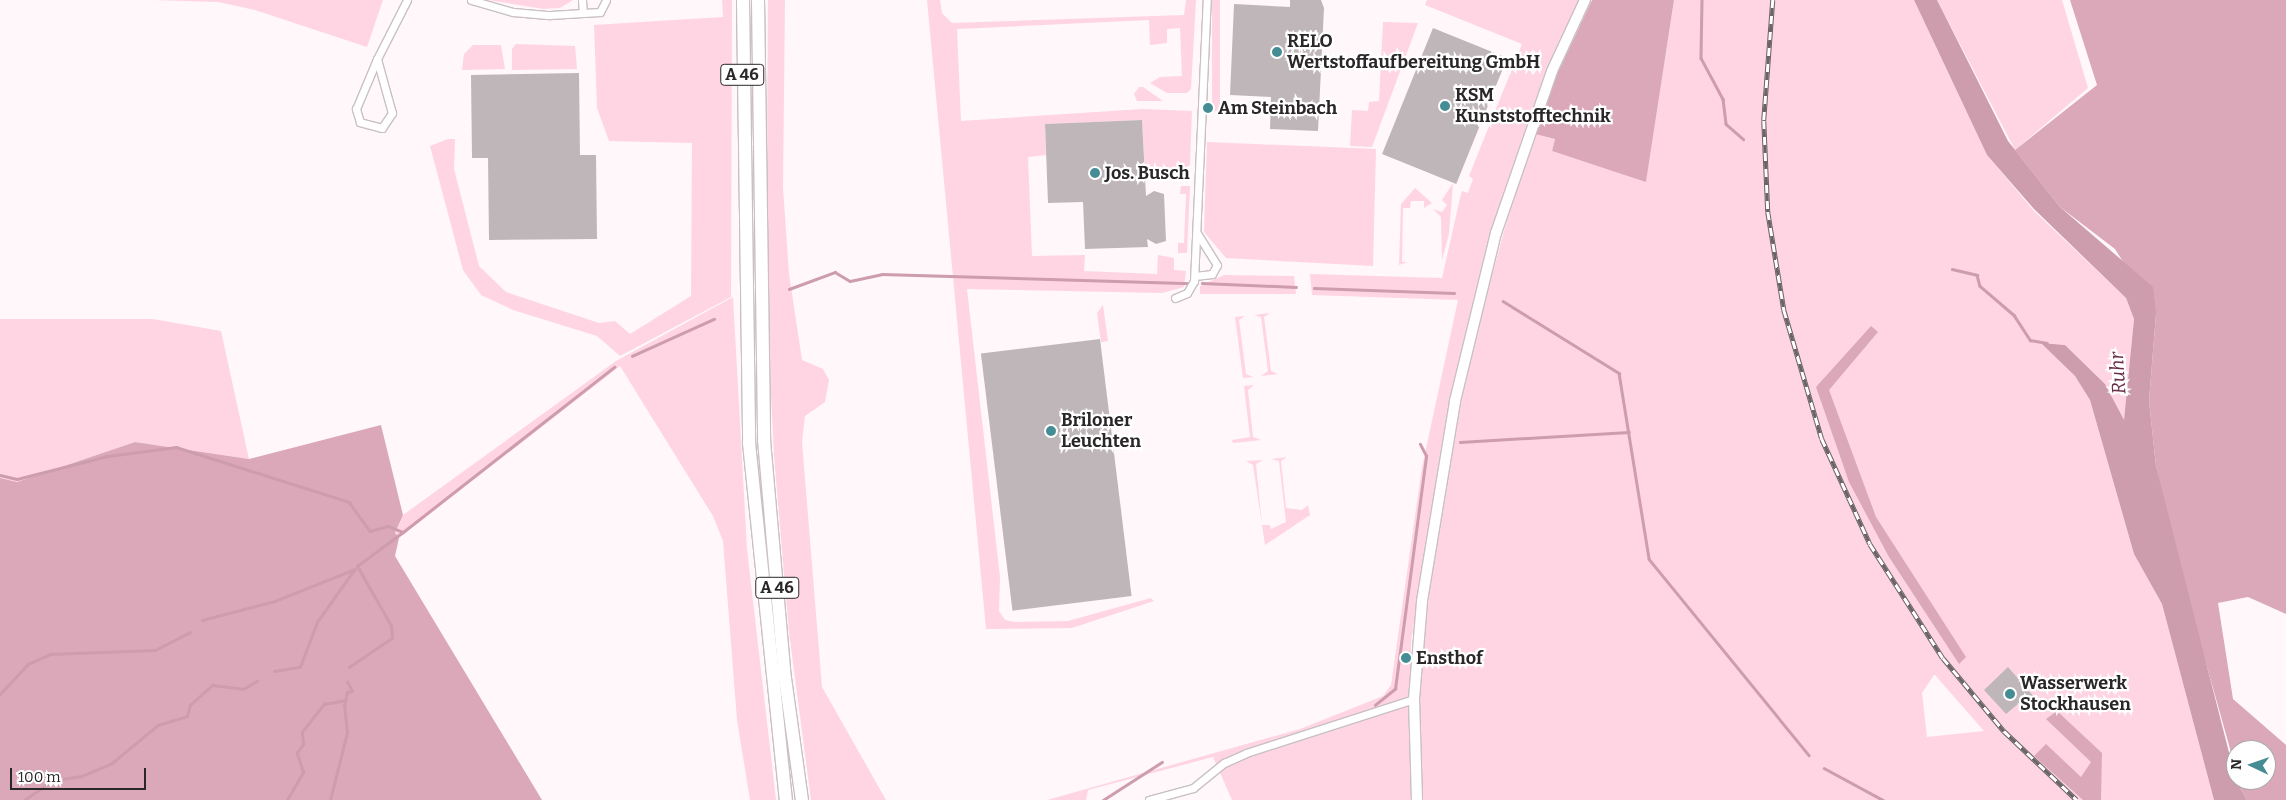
<!DOCTYPE html>
<html>
<head>
<meta charset="utf-8">
<style>
	body { margin:0 }
	#map { position:relative; width:2286px; height:800px; overflow:hidden; background:#fff7fa; font-family:Bitter,serif }
	div>[style] { position:absolute }
	[style*='--x'] { left:calc(var(--x)*1px); top:calc(var(--y)*1px); width:calc(var(--w)*1px); rotate:calc(var(--a)*1deg) }
	.green>* { inset:0; background:#ffd5e3; transform-origin:0 0 }
	.forest>* { inset:0; background:#daa8b9 }
	.water>* { inset:0; background:#cd9cad }
	.stream>* { height:2.5px; margin:-1.25px; padding:0 1.25px; transform-origin:1.25px; border-radius:1.25px; background:#cd9cad }
	.building>* { inset:0; background:#bfb6b9; transform-origin:0 0 }
	.roads { filter:drop-shadow(1px 0 #c9c0c3) drop-shadow(-1px 0 #c9c0c3) drop-shadow(0 1px #c9c0c3) drop-shadow(0 -1px #c9c0c3) }
	.minor>* { height:7px; margin:-3.5px; padding:0 3.5px; transform-origin:3.5px; border-radius:3.5px; background:#fff }
	.secondary>* { height:10px; margin:-5px; padding:0 5px; transform-origin:5px; border-radius:5px; background:#fff }
	.motorway>* { height:12px; margin:-6px; padding:0 6px; transform-origin:6px; border-radius:6px; background:#fff }
	.rail>* { height:4.5px; margin-top:-2.25px; transform-origin:0; background:repeating-linear-gradient(90deg,#fff 0 8px,#696566 0 16px); box-sizing:border-box; border-block:1px solid #696566 }
	.dots>* { width:14px; height:14px; translate:-50% -50%; box-sizing:border-box; border:2px solid #fff; border-radius:50% }
	span { translate:-50% -50%; white-space:nowrap; text-align:center; line-height:1.15; -webkit-text-stroke:4.5px #fff; paint-order:stroke }
	.shield-label span { padding:1px 4px; background:#fff; border:1px solid; border-radius:4px; -webkit-text-stroke-width:0 }
	.shield-label { font-size:16px; color:#2a2728; font-weight:700 }
	.poi-label { font-size:18px; color:#2a2728; font-weight:700 }
	.left { translate:0 -50%; text-align:left }
	.water-label { font-size:19px; color:#692c46; font-style:italic }
	.north { position:absolute; left:2226px; top:740px; width:50px; height:50px; box-sizing:border-box; background:#fff; border:1px solid #aaa9a9; border-radius:50%; rotate:273deg; font-size:14px; font-weight:700; line-height:20px; text-align:center; color:#2a2728 }
	.north::after { content:''; display:block; margin:auto; width:18px; height:22px; background:#458c94; clip-path:polygon(50% 0,100% 100%,50% 72%,0 100%) }
	.scale { position:absolute; left:10px; top:768px; width:136px; height:22px; box-sizing:border-box; border:2px solid #2a2728; border-top:0; padding-left:6px; font-size:15px; line-height:18px; white-space:nowrap; color:#2a2728; -webkit-text-stroke:4px #fff; paint-order:stroke }
</style>
</head>
<body>
<div id="map">
	<div class="green">
		<div style="clip-path:polygon(154px 0,383px 0,367px 47px,255px 10px,218px 2px)"></div>
		<div style="clip-path:polygon(488px 0,573px 0,560px 8px,543px 9px)"></div>
		<div style="clip-path:polygon(722px 0,732px 0,731px 297px,620px 356px,597px 336px,513px 310px,481px 295px,463px 270px,430px 146px,448px 139px,455px 139px,454px 169px,479px 266px,506px 292px,599px 323px,615px 321px,630px 334px,691px 296px,692px 143px,609px 141px,597px 108px,594px 25px,723px 17px)"></div>
		<div style="clip-path:polygon(768px 0,785px 0,783px 188px,789px 274px,802px 360px,823px 369px,829px 380px,825px 402px,805px 416px,802px 442px,822px 687px,886px 800px,811px 800px,789px 632px,774px 456px,766px 294px)"></div>
		<div style="clip-path:polygon(927px 0,940px 0,942px 13px,952px 23px,1184px 15px,1186px 0,1196px 0,1191px 89px,1187px 93px,1167px 93px,1150px 83px,1160px 77px,1182px 76px,1180px 28px,1167px 29px,1167px 43px,1150px 45px,1149px 20px,957px 29px,961px 121px,1142px 109px,1192px 111px,1190px 165px,1184px 169px,1145px 174px,1142px 120px,1045px 124px,1046px 155px,1028px 157px,1032px 256px,1085px 255px,1084px 271px,1157px 274px,1158px 255px,1174px 258px,1174px 270px,1186px 271px,1184px 287px,1162px 293px,967px 289px,1000px 577px,999px 611px,1005px 620px,1015px 622px,1068px 621px,1151px 598px,1154px 601px,1072px 628px,986px 629px)"></div>
		<div style="left:1212px;top:0;width:8px;height:111px"></div>
		<div style="clip-path:polygon(1427px 0,1580px 0,1538px 95px,1494px 225px,1443px 438px,1411px 643px,1412px 800px,1232px 800px,1213px 757px,1088px 790px,1086px 800px,1047px 800px,1300px 729px,1383px 696px,1391px 685px,1422px 467px,1458px 300px,1312px 295px,1310px 274px,1442px 278px,1460px 198px,1462px 191px,1468px 193px,1473px 179px,1469px 176px,1522px 44px,1425px 5px)"></div>
		<div style="clip-path:polygon(evenodd,1674px 0,1914px 0,1987px 155px,2034px 211px,2126px 298px,2134px 319px,2124px 421px,2105px 384px,2065px 345px,2042px 343px,2075px 376px,2090px 400px,2134px 554px,2162px 604px,2214px 800px,1422px 800px,1419px 701px,1434px 541px,1472px 347px,1506px 224px,1535px 134px,1555px 139px,1552px 151px,1646px 181px,1674px 0,1934px 675px,1935px 675px,1984px 731px,1927px 737px,1922px 693px,1934px 675px)"></div>
		<div style="clip-path:polygon(1937px 0,2062px 0,2088px 88px,2015px 150px)"></div>
		<div style="clip-path:polygon(1383px 22px,1418px 23px,1372px 147px,1350px 146px,1352px 110px,1368px 111px,1369px 102px,1379px 101px)"></div>
		<div style="clip-path:polygon(516px 44px,575px 46px,577px 69px,512px 70px,512px 49px)"></div>
		<div style="clip-path:polygon(473px 45px,501px 45px,505px 69px,462px 70px,464px 54px)"></div>
		<div style="clip-path:polygon(1139px 87px,1143px 87px,1163px 101px,1137px 101px,1134px 94px)"></div>
		<div style="clip-path:polygon(1207px 142px,1376px 149px,1373px 266px,1226px 258px,1204px 232px)"></div>
		<div style="clip-path:polygon(1453px 183px,1449px 234px,1442px 260px,1441px 217px,1433px 209px,1442px 212px,1447px 205px,1442px 200px)"></div>
		<div style="clip-path:polygon(1181px 186px,1190px 186px,1187px 253px,1178px 253px,1178px 243px,1184px 243px,1186px 194px,1180px 194px)"></div>
		<div style="clip-path:polygon(1415px 188px,1432px 203px,1424px 208px,1424px 201px,1411px 201px,1410px 208px,1403px 208px,1402px 262px,1408px 262px,1399px 265px,1401px 204px)"></div>
		<div style="clip-path:polygon(1224px 275px,1294px 276px,1296px 294px,1200px 294px,1200px 286px)"></div>
		<div style="clip-path:polygon(733px 297px,747px 549px,776px 800px,750px 800px,737px 720px,723px 541px,713px 516px,620px 366px,399px 538px,395px 534px,403px 515px,616px 361px)"></div>
		<div style="clip-path:polygon(1103px 305px,1108px 341px,1101px 342px,1097px 313px)"></div>
		<div style="clip-path:polygon(1270px 313px,1264px 317px,1271px 371px,1278px 374px,1261px 376px,1268px 371px,1261px 317px,1254px 315px)"></div>
		<div style="clip-path:polygon(1245px 316px,1239px 320px,1246px 374px,1253px 377px,1243px 378px,1235px 317px)"></div>
		<div style="clip-path:polygon(0 319px,153px 319px,221px 331px,249px 459px,135px 442px,17px 482px,0 478px)"></div>
		<div style="clip-path:polygon(1254px 385px,1248px 390px,1253px 437px,1261px 440px,1233px 443px,1232px 440px,1250px 437px,1244px 386px)"></div>
		<div style="clip-path:polygon(1287px 457px,1281px 461px,1286px 508px,1302px 510px,1308px 505px,1310px 515px,1265px 545px,1253px 465px,1246px 461px,1263px 460px,1256px 464px,1262px 525px,1270px 525px,1271px 529px,1286px 522px,1279px 461px,1271px 459px)"></div>
	</div>
	<div class="forest">
		<div style="clip-path:polygon(1592px 0,1674px 0,1646px 182px,1552px 151px,1555px 139px,1535px 134px,1552px 85px)"></div>
		<div style="clip-path:polygon(2070px 0,2286px 0,2286px 614px,2248px 597px,2218px 603px,2233px 699px,2286px 745px,2286px 800px,2247px 800px,2240px 787px,2238px 780px,2266px 780px,2266px 750px,2236px 750px,2236px 770px,2174px 549px,2156px 466px,2149px 401px,2156px 314px,2115px 249px,2060px 207px,2015px 150px,2097px 85px)"></div>
		<div style="clip-path:polygon(1871px 326px,1878px 332px,1829px 390px,1876px 517px,1966px 657px,1959px 664px,1889px 557px,1849px 482px,1816px 387px)"></div>
		<div style="clip-path:polygon(381px 425px,403px 515px,395px 533px,399px 538px,395px 556px,542px 800px,0 800px,0 478px,17px 482px,135px 442px,249px 459px)"></div>
		<div style="clip-path:polygon(2057px 711px,2102px 753px,2101px 800px,2083px 800px,2034px 756px,2046px 744px,2081px 777px,2091px 762px,2046px 719px)"></div>
	</div>
	<div class="water">
		<div style="clip-path:polygon(1914px 0,1937px 0,2008px 141px,2060px 207px,2153px 287px,2156px 314px,2149px 401px,2156px 466px,2236px 780px,2247px 800px,2214px 800px,2162px 604px,2134px 554px,2090px 400px,2075px 376px,2041px 343px,2065px 345px,2105px 384px,2124px 420px,2134px 319px,2126px 298px,2034px 209px,1987px 155px)"></div>
	</div>
	<div class="stream">
		<div style="--x:1702;--y:0;--w:58;--a:91"></div>
		<div style="--x:1701;--y:58;--w:47;--a:61.8"></div>
		<div style="--x:1723;--y:99;--w:25;--a:83"></div>
		<div style="--x:1726;--y:124;--w:23;--a:41"></div>
		<div style="--x:1952;--y:269;--w:26;--a:13"></div>
		<div style="--x:1977;--y:275;--w:11;--a:75"></div>
		<div style="--x:1980;--y:286;--w:45;--a:40.5"></div>
		<div style="--x:2014;--y:315;--w:30;--a:57"></div>
		<div style="--x:2030;--y:340;--w:17;--a:10"></div>
		<div style="--x:1202;--y:283;--w:94;--a:2.4"></div>
		<div style="--x:1314;--y:288;--w:140;--a:2"></div>
		<div style="--x:789;--y:289;--w:49;--a:-20.3"></div>
		<div style="--x:835;--y:272;--w:17;--a:31"></div>
		<div style="--x:850;--y:281;--w:33;--a:-12"></div>
		<div style="--x:882;--y:274;--w:309;--a:1.7"></div>
		<div style="--x:1503;--y:301;--w:137;--a:31.8"></div>
		<div style="--x:1619;--y:373;--w:188;--a:80.8"></div>
		<div style="--x:1649;--y:559;--w:253;--a:50.8"></div>
		<div style="--x:632;--y:356;--w:90;--a:-24.3"></div>
		<div style="--x:1460;--y:442;--w:169;--a:-3.4"></div>
		<div style="--x:0;--y:475;--w:17;--a:13"></div>
		<div style="--x:17;--y:479;--w:94;--a:-14.2"></div>
		<div style="--x:108;--y:456;--w:69;--a:-7.5"></div>
		<div style="--x:176;--y:447;--w:182;--a:17.6"></div>
		<div style="--x:349;--y:502;--w:36;--a:54"></div>
		<div style="--x:370;--y:531;--w:19;--a:-16"></div>
		<div style="--x:388;--y:526;--w:16;--a:22"></div>
		<div style="--x:403;--y:532;--w:268;--a:-38"></div>
		<div style="--x:202;--y:620;--w:75;--a:-14.6"></div>
		<div style="--x:275;--y:601;--w:86;--a:-21.8"></div>
		<div style="--x:349;--y:667;--w:52;--a:-34"></div>
		<div style="--x:392;--y:638;--w:12;--a:-95"></div>
		<div style="--x:391;--y:626;--w:69;--a:-119.5"></div>
		<div style="--x:357;--y:566;--w:57;--a:-36.5"></div>
		<div style="--x:274;--y:671;--w:26;--a:-9"></div>
		<div style="--x:300;--y:667;--w:48;--a:-69.3"></div>
		<div style="--x:317;--y:622;--w:64;--a:-54.6"></div>
		<div style="--x:0;--y:694;--w:41;--a:-47"></div>
		<div style="--x:28;--y:664;--w:24;--a:-24"></div>
		<div style="--x:50;--y:654;--w:105;--a:-2.2"></div>
		<div style="--x:155;--y:650;--w:39;--a:-27"></div>
		<div style="--x:1375;--y:705;--w:26;--a:-39"></div>
		<div style="--x:1395;--y:689;--w:235;--a:-82.4"></div>
		<div style="--x:1426;--y:456;--w:13;--a:-117"></div>
		<div style="--x:1824;--y:768;--w:67;--a:28.5"></div>
		<div style="--x:24;--y:800;--w:36;--a:-34"></div>
		<div style="--x:54;--y:780;--w:28;--a:-8"></div>
		<div style="--x:82;--y:776;--w:33;--a:-23"></div>
		<div style="--x:112;--y:763;--w:60;--a:-39.6"></div>
		<div style="--x:158;--y:725;--w:30;--a:-17"></div>
		<div style="--x:187;--y:716;--w:11;--a:-75"></div>
		<div style="--x:190;--y:705;--w:30;--a:-42"></div>
		<div style="--x:212;--y:685;--w:31;--a:7"></div>
		<div style="--x:243;--y:689;--w:16;--a:-30"></div>
		<div style="--x:287;--y:800;--w:32;--a:-60"></div>
		<div style="--x:303;--y:772;--w:20;--a:-108"></div>
		<div style="--x:297;--y:753;--w:11;--a:-56"></div>
		<div style="--x:303;--y:744;--w:12;--a:-95"></div>
		<div style="--x:302;--y:732;--w:36;--a:-52"></div>
		<div style="--x:324;--y:704;--w:22;--a:-10"></div>
		<div style="--x:330;--y:800;--w:69;--a:-75.8"></div>
		<div style="--x:347;--y:733;--w:27;--a:-96"></div>
		<div style="--x:344;--y:706;--w:14;--a:-78"></div>
		<div style="--x:347;--y:692;--w:5;--a:-11"></div>
		<div style="--x:352;--y:691;--w:10;--a:-119"></div>
		<div style="--x:1103;--y:800;--w:70;--a:-32.8"></div>
	</div>
	<div class="building">
		<div style="clip-path:polygon(1290px 0,1321px 0,1324px 8px,1318px 131px,1270px 129px,1271px 97px,1230px 95px,1234px 4px,1290px 7px)"></div>
		<div style="left:1433px;top:28px;width:80px;height:136px;rotate:22deg"></div>
		<div style="clip-path:polygon(579px 73px,580px 155px,596px 155px,597px 239px,489px 240px,488px 158px,472px 158px,471px 75px)"></div>
		<div style="clip-path:polygon(1142px 120px,1146px 196px,1154px 191px,1164px 194px,1166px 241px,1156px 244px,1147px 239px,1148px 247px,1085px 249px,1083px 202px,1048px 203px,1045px 124px)"></div>
		<div style="left:1100px;top:339px;width:259px;height:120px;rotate:83deg"></div>
		<div style="clip-path:polygon(2008px 667px,2036px 699px,2023px 710px,2018px 704px,2006px 714px,1984px 690px)"></div>
	</div>
	<div class="roads">
		<div class="minor">
			<div style="--x:471;--y:0;--w:44;--a:15.9"></div>
			<div style="--x:513;--y:12;--w:37;--a:5"></div>
			<div style="--x:550;--y:15;--w:50;--a:-3.4"></div>
			<div style="--x:600;--y:12;--w:13;--a:-63"></div>
			<div style="--x:582;--y:0;--w:13;--a:86"></div>
			<div style="--x:377;--y:59;--w:56;--a:74.5"></div>
			<div style="--x:392;--y:113;--w:18;--a:124"></div>
			<div style="--x:382;--y:128;--w:23;--a:-165"></div>
			<div style="--x:360;--y:122;--w:14;--a:-107"></div>
			<div style="--x:356;--y:109;--w:54;--a:-67.2"></div>
			<div style="--x:377;--y:59;--w:66;--a:-63"></div>
			<div style="--x:1195;--y:276;--w:17;--a:-7"></div>
			<div style="--x:1212;--y:274;--w:10;--a:-61"></div>
			<div style="--x:1217;--y:265;--w:38;--a:-122"></div>
			<div style="--x:1175;--y:298;--w:13;--a:-23"></div>
			<div style="--x:1187;--y:293;--w:14;--a:-60"></div>
			<div style="--x:1194;--y:281;--w:281;--a:-87.4"></div>
			<div style="--x:1149;--y:800;--w:46;--a:-15.3"></div>
			<div style="--x:1193;--y:788;--w:40;--a:-39"></div>
			<div style="--x:1224;--y:763;--w:24;--a:-24"></div>
			<div style="--x:1246;--y:753;--w:176;--a:-17.8"></div>
		</div>
		<div class="secondary">
			<div style="--x:1417;--y:800;--w:101;--a:-91.7"></div>
			<div style="--x:1414;--y:699;--w:98;--a:-85.3"></div>
			<div style="--x:1422;--y:601;--w:203;--a:-80.6"></div>
			<div style="--x:1455;--y:401;--w:173;--a:-76.3"></div>
			<div style="--x:1496;--y:233;--w:171;--a:-70.9"></div>
			<div style="--x:1552;--y:71;--w:78;--a:-65.1"></div>
		</div>
		<div class="motorway">
			<div style="--x:743;--y:0;--w:443;--a:89.2"></div>
			<div style="--x:749;--y:443;--w:359;--a:84.1"></div>
			<div style="--x:758;--y:0;--w:440;--a:89.2"></div>
			<div style="--x:764;--y:440;--w:239;--a:85"></div>
			<div style="--x:785;--y:678;--w:123;--a:82.1"></div>
		</div>
	</div>
	<div class="rail">
		<div style="--x:1773;--y:0;--w:121;--a:94.3"></div>
		<div style="--x:1764;--y:121;--w:91;--a:87.5"></div>
		<div style="--x:1768;--y:212;--w:99;--a:80.7"></div>
		<div style="--x:1784;--y:310;--w:134;--a:73.6"></div>
		<div style="--x:1822;--y:439;--w:115;--a:65.4"></div>
		<div style="--x:1870;--y:544;--w:135;--a:57.4"></div>
		<div style="--x:1943;--y:658;--w:95;--a:50.1"></div>
		<div style="--x:2004;--y:731;--w:100;--a:43.4"></div>
	</div>
	<div class="dots">
		<div style="left:1277px;top:52px;background:#458c94"></div>
		<div style="left:1445px;top:106px;background:#458c94"></div>
		<div style="left:1208px;top:108px;background:#458c94"></div>
		<div style="left:1095px;top:173px;background:#458c94"></div>
		<div style="left:1051px;top:431px;background:#458c94"></div>
		<div style="left:1406px;top:658px;background:#458c94"></div>
		<div style="left:2010px;top:694px;background:#458c94"></div>
	</div>
	<div class="shield-label">
		<span style="left:742px;top:75px">A 46</span>
		<span style="left:777px;top:588px">A 46</span>
	</div>
	<div class="poi-label">
		<span class="left" style="left:1287px;top:52px">RELO<br>Wertstoffaufbereitung GmbH</span>
		<span class="left" style="left:1455px;top:106px">KSM<br>Kunststofftechnik</span>
		<span class="left" style="left:1218px;top:108px">Am Steinbach</span>
		<span class="left" style="left:1105px;top:173px">Jos. Busch</span>
		<span class="left" style="left:1061px;top:431px">Briloner<br>Leuchten</span>
		<span class="left" style="left:1416px;top:658px">Ensthof</span>
		<span class="left" style="left:2020px;top:694px">Wasserwerk<br>Stockhausen</span>
	</div>
	<div class="water-label">
		<span style="left:2118px;top:373px;rotate:-94deg">Ruhr</span>
	</div>
	<div class="north">N</div>
	<div class="scale">100 m</div>
</div>
</body>
</html>
